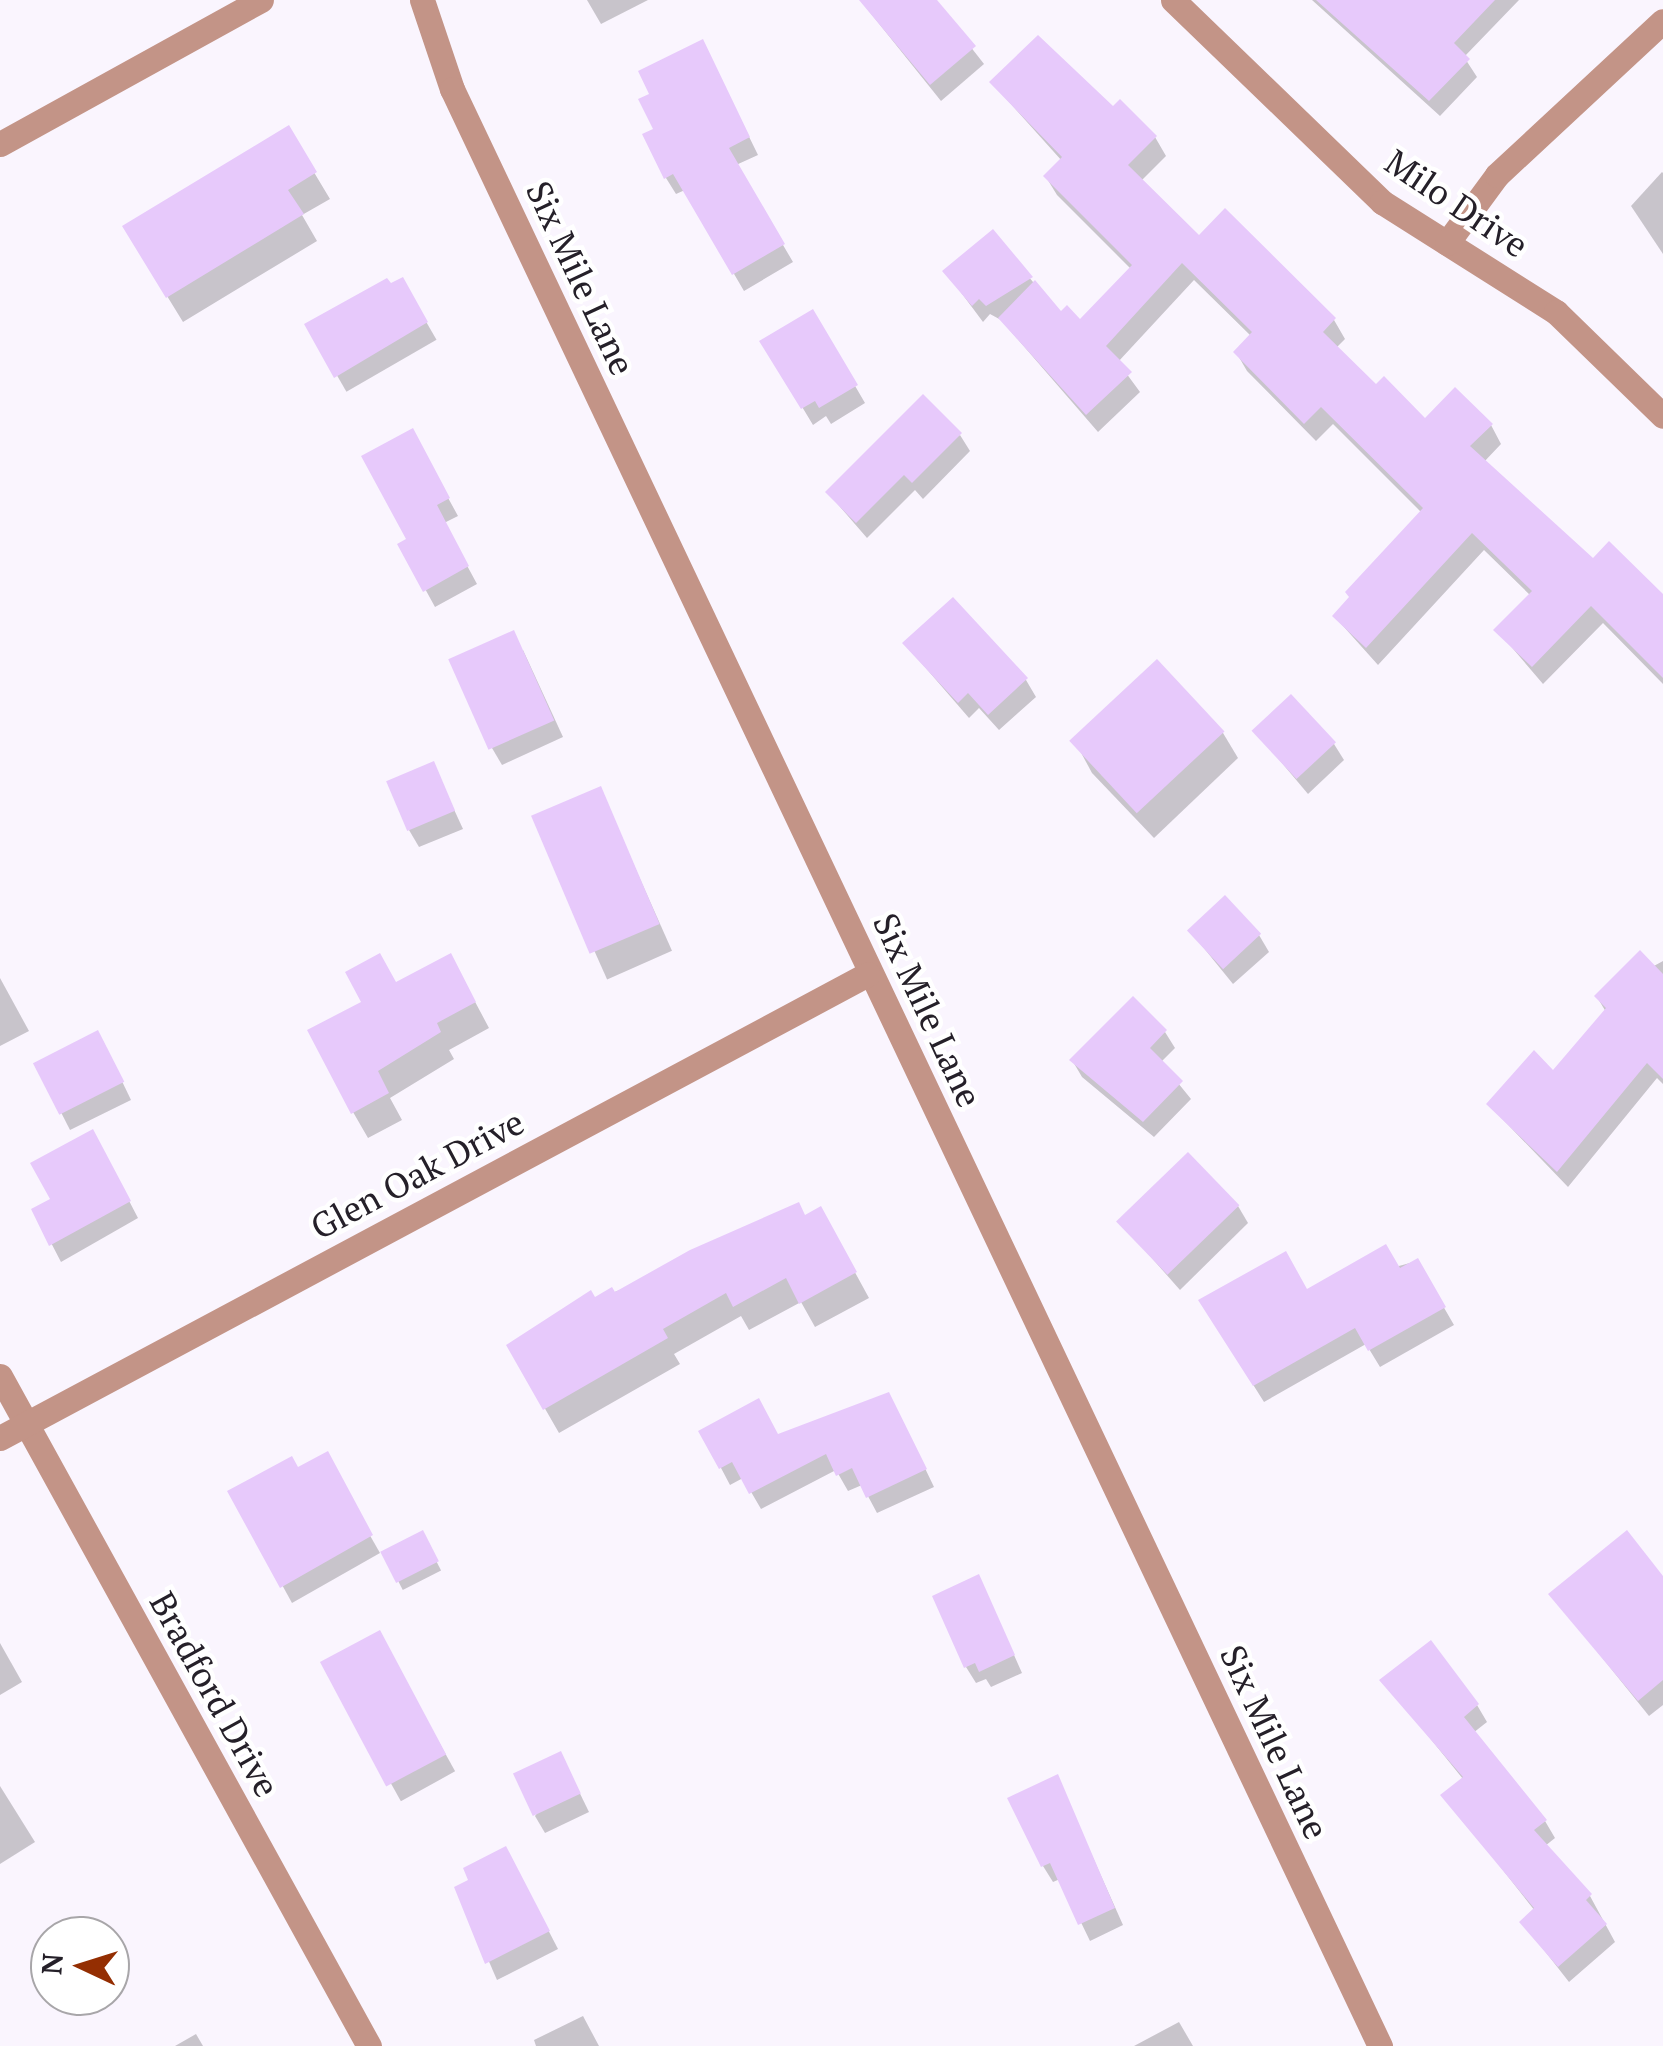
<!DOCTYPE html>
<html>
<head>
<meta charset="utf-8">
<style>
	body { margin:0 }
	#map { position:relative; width:1663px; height:2046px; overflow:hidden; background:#faf5fe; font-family:"PT Serif",serif }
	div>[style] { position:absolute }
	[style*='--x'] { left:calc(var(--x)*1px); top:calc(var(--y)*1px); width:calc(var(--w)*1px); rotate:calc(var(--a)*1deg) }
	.shadow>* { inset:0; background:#0003; transform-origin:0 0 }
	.building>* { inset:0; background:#e7c9fb; transform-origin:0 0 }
	.minor>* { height:25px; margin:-12.5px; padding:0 12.5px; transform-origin:12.5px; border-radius:12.5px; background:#c39487 }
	span { translate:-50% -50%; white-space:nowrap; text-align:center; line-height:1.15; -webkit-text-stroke:9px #fff; paint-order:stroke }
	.street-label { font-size:35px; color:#252029 }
	.north { position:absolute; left:30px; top:1916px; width:100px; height:100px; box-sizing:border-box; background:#fff; border:2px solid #a8a6a9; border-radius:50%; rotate:274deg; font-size:28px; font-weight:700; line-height:40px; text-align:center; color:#252029 }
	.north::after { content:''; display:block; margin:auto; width:35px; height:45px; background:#942e02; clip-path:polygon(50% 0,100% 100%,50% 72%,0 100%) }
</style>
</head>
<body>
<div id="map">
	<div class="shadow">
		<div style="clip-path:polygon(587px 0,648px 0,601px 24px)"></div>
		<div style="clip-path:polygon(860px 0,934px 0,984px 64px,941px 101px)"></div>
		<div style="clip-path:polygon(1312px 0,1519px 0,1464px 57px,1477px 77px,1440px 116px)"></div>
		<div style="clip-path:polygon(711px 59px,758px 155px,736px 165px,793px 262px,744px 291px,685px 190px,676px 194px,666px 178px,656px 130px)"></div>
		<div style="clip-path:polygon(992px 83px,1113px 110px,1155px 137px,1166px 156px,1141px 181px,1199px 238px,1334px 320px,1345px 339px,1336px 348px,1376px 387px,1425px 421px,1491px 425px,1501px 444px,1483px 463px,1593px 561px,1663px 600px,1663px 684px,1603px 623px,1543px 684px,1497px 630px,1531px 596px,1484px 550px,1378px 665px,1335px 617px,1422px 513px,1333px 424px,1316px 441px,1247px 371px,1236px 352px,1252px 337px,1194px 280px,1118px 362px,1140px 392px,1098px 432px,1001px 320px,990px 314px,983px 322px,945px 271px,992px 232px,1060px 315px,1080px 323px,1131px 269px,1057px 195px,1046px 177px,1062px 161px)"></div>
		<div style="clip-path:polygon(288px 129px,330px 199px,302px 215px,317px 241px,183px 322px,140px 252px)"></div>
		<div style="clip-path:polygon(1662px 172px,1663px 173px,1663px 254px,1631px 206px)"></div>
		<div style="left:402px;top:280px;width:69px;height:104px;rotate:60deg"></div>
		<div style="clip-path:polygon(812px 312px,865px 403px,831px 424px,826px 416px,813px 425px,763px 342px)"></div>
		<div style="clip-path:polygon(412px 432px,458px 516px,444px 523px,477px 584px,435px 607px,401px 545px,409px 540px)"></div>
		<div style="clip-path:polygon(960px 435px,970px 451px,923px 499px,915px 490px,867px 538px,828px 493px)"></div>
		<div style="clip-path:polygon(905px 644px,1026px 680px,1036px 697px,999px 730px,979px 708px,969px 718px)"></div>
		<div style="clip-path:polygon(523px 650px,563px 737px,502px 765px,492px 748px)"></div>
		<div style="clip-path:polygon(1157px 662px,1223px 733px,1238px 758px,1154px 838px,1092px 773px,1078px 747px)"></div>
		<div style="clip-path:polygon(1255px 731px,1334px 744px,1344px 760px,1308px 794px)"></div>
		<div style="clip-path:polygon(433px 764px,463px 829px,419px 847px,409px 830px)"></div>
		<div style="left:600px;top:789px;width:177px;height:71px;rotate:66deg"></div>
		<div style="clip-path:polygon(1190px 931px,1259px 935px,1269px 952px,1233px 984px)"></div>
		<div style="clip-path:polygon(1663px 961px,1663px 1084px,1657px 1078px,1568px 1187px,1489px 1105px,1553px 1074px,1606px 1012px,1597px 997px)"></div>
		<div style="clip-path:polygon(0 978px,29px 1031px,0 1046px)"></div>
		<div style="clip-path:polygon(464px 981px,489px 1028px,449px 1050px,454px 1059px,390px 1098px,402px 1120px,368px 1138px,353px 1112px,364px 1003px,395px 985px)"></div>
		<div style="clip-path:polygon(1165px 1032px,1175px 1048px,1161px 1062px,1191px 1099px,1154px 1137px,1082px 1077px,1072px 1060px)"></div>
		<div style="clip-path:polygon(107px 1050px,131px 1100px,70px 1130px,36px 1063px)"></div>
		<div style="clip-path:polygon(102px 1149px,138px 1218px,61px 1262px,34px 1210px,53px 1200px)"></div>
		<div style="clip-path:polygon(1238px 1206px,1248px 1223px,1180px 1290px,1120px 1222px)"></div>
		<div style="clip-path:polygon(805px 1218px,834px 1234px,869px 1298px,815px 1327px,801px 1302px,749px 1330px,741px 1316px,674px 1354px,680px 1364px,559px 1433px,509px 1346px,594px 1300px)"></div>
		<div style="clip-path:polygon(1417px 1261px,1454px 1325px,1380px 1367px,1366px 1344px,1264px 1402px,1211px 1318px)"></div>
		<div style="clip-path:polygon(898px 1412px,934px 1487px,877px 1513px,862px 1485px,848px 1491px,836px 1470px,761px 1509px,743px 1478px,730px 1485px,702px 1432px,778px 1437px)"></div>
		<div style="clip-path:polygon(297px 1471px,364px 1525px,380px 1553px,292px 1603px,231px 1492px)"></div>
		<div style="left:422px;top:1533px;width:42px;height:43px;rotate:63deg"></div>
		<div style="clip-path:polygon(1663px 1578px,1663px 1705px,1649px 1716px,1551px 1594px)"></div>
		<div style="clip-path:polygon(987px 1594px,1022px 1673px,991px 1687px,986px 1679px,976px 1683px,966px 1667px)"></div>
		<div style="left:379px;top:1634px;width:157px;height:62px;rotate:61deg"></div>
		<div style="clip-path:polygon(0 1643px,22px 1682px,0 1695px)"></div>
		<div style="clip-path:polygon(1383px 1680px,1477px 1705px,1487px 1722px,1473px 1733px,1545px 1821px,1555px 1838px,1545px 1846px,1590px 1896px,1615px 1942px,1569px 1982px,1522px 1922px,1535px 1911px,1444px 1795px,1463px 1779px)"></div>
		<div style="clip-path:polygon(569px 1771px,589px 1812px,545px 1833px,535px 1816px)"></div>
		<div style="clip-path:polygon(1057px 1777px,1123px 1925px,1090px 1941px,1060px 1879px,1053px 1882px,1043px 1866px)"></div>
		<div style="clip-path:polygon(0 1786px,35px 1842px,0 1864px)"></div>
		<div style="clip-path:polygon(515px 1866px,558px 1949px,497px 1980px,457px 1888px)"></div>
		<div style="clip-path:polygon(583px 2016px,599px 2046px,536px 2046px,534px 2040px)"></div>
		<div style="clip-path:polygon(1179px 2022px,1193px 2046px,1134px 2046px)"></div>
		<div style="clip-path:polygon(196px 2034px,203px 2046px,175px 2046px)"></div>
	</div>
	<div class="building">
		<div style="clip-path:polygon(859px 0,937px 0,976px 46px,930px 85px)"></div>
		<div style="clip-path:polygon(1316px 0,1495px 0,1454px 43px,1470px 59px,1429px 101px)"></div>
		<div style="clip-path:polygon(1038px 35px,1113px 106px,1120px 99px,1157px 136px,1128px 165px,1199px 235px,1225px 208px,1336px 318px,1323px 332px,1376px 384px,1384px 376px,1425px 418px,1455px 387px,1493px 424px,1470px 446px,1593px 558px,1609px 541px,1663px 594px,1663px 678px,1591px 606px,1532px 667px,1493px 630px,1532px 591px,1472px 533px,1366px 648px,1332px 616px,1349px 597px,1345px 592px,1423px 508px,1321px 407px,1304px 424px,1233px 352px,1252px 332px,1182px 263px,1106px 346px,1132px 372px,1086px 415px,998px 318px,1035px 280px,1061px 311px,1067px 305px,1080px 319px,1132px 265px,1043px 176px,1062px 157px,989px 82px)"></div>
		<div style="clip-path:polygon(703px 39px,750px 137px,729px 148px,785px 244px,732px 275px,673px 174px,664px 179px,642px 134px,653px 129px,638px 99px,649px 94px,638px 71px)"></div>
		<div style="clip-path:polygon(289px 125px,317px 172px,288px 190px,304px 214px,166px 298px,122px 226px)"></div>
		<div style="clip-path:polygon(993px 229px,1033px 277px,986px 306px,979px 299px,972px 306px,942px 271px)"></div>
		<div style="clip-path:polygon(403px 277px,428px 322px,334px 378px,304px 324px,387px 278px,391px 283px)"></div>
		<div style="clip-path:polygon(813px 309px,858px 385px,819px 408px,815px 401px,801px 409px,759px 341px)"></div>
		<div style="clip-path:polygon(923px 394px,962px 433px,912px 483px,904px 475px,856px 523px,825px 492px)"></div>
		<div style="clip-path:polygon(413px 428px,450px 498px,437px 505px,469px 566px,423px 592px,397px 544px,406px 539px,361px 456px)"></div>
		<div style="clip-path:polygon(953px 597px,1028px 678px,988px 715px,968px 693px,958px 703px,902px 643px)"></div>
		<div style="left:514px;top:630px;width:99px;height:72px;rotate:66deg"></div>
		<div style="left:1157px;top:659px;width:99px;height:120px;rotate:47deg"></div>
		<div style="left:1291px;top:694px;width:66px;height:54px;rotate:47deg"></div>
		<div style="left:434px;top:761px;width:54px;height:52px;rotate:67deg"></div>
		<div style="left:601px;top:786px;width:150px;height:76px;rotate:67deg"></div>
		<div style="left:1225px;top:895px;width:53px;height:52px;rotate:47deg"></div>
		<div style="clip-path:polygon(1640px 950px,1663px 974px,1663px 1079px,1647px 1063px,1557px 1172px,1486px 1104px,1534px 1050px,1553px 1070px,1606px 1008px,1594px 996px)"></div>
		<div style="clip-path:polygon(380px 953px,396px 982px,451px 953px,476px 1002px,437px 1023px,441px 1032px,378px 1071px,389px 1093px,351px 1114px,307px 1030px,361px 1002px,345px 972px)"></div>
		<div style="clip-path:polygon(1133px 996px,1167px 1030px,1150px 1048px,1183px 1081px,1143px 1122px,1069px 1060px)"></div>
		<div style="left:98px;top:1030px;width:58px;height:73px;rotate:63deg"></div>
		<div style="clip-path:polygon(93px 1129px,131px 1201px,49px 1246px,31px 1209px,50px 1199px,30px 1163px)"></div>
		<div style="left:1188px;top:1152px;width:74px;height:100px;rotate:46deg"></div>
		<div style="clip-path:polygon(799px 1202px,805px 1215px,821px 1206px,857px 1272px,799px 1304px,786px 1278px,733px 1307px,726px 1293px,663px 1329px,668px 1338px,543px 1410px,506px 1345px,591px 1290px,595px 1297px,612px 1287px,615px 1292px,690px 1250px)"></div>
		<div style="clip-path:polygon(1386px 1244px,1400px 1268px,1418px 1258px,1446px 1307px,1368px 1351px,1355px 1328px,1253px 1386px,1198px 1300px,1286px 1251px,1307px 1289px)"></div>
		<div style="clip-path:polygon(889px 1392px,927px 1469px,866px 1498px,852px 1468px,836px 1476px,826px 1454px,749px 1494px,732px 1462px,719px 1469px,698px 1431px,759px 1398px,778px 1434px)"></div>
		<div style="clip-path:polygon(328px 1451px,373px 1535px,280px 1588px,227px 1491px,292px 1456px,298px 1467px)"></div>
		<div style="left:423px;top:1530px;width:35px;height:48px;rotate:63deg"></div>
		<div style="clip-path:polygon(1627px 1530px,1663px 1576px,1663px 1680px,1638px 1701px,1548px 1594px)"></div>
		<div style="clip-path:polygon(979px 1574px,1015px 1655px,979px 1672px,975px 1663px,964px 1668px,932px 1596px)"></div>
		<div style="left:380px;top:1630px;width:141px;height:68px;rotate:62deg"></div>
		<div style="clip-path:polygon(1431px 1640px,1479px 1704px,1464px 1717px,1547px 1820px,1534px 1830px,1592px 1894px,1586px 1900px,1607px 1924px,1558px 1967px,1519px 1922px,1534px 1908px,1440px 1795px,1463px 1777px,1379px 1680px)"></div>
		<div style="left:561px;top:1751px;width:47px;height:53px;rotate:65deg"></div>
		<div style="clip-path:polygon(1058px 1774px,1115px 1908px,1078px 1925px,1050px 1863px,1041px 1867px,1007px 1798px)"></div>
		<div style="clip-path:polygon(506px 1846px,550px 1931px,485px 1964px,454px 1887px,468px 1880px,463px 1868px)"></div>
	</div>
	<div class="minor">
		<div style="--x:422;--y:0;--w:94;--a:71.4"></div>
		<div style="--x:452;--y:89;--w:2166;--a:64.63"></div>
		<div style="--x:1173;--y:0;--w:291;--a:44"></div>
		<div style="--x:1382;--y:202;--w:206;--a:32.3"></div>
		<div style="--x:1556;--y:312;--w:149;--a:44.2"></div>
		<div style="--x:0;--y:144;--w:298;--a:-28.9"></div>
		<div style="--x:1447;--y:243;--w:84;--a:-53.7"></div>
		<div style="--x:1497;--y:175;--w:226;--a:-42.9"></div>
		<div style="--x:0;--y:1376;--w:765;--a:61.16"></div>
		<div style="--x:0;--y:1438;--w:984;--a:-28.13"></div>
	</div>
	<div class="street-label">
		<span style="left:1457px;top:203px;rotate:34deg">Milo Drive</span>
		<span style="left:581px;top:278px;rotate:65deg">Six Mile Lane</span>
		<span style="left:928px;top:1010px;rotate:65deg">Six Mile Lane</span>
		<span style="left:417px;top:1174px;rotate:-28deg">Glen Oak Drive</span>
		<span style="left:215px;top:1694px;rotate:61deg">Bradford Drive</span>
		<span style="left:1275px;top:1742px;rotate:65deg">Six Mile Lane</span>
	</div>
	<div class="north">N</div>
</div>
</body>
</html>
